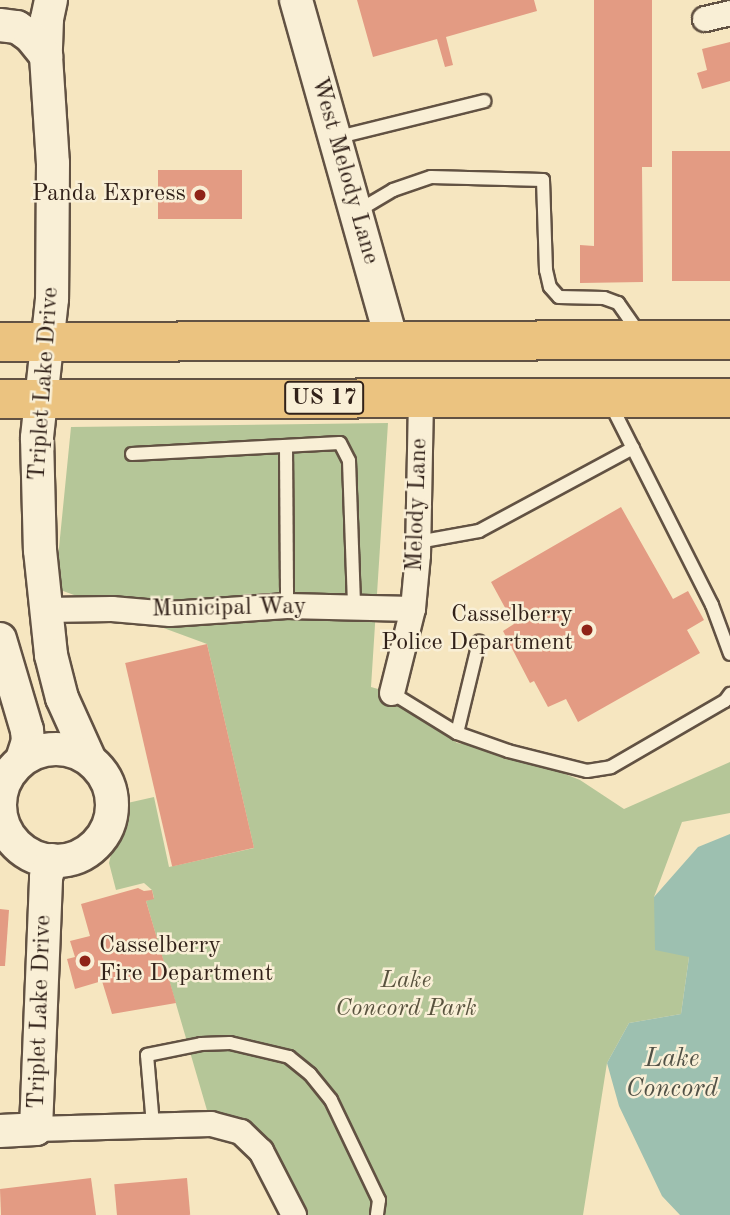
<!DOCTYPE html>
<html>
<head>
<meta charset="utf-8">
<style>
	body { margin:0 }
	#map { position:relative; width:730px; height:1215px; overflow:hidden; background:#f6e6c0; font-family:"Old Standard TT",serif }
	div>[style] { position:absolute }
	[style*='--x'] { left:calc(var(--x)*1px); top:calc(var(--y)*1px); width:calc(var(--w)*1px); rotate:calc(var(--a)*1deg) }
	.green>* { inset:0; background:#b5c698 }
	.water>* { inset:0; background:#9dc0b0 }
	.building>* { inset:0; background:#e39b83; transform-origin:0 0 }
	.roads { filter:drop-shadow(2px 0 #625243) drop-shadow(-2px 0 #625243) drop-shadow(0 2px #625243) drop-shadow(0 -2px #625243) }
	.service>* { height:12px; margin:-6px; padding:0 6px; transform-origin:6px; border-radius:6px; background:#f9efd6 }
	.minor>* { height:24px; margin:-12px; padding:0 12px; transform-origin:12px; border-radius:12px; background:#f9efd6 }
	.tertiary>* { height:32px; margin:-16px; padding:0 16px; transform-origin:16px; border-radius:16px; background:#f9efd6 }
	.tertiary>.ring { margin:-16px; padding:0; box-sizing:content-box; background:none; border:32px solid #f9efd6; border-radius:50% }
	.primary>* { height:38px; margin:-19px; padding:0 19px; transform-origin:19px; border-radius:19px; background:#ebc380 }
	.dots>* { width:19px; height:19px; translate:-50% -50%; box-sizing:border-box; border:4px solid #f9efd6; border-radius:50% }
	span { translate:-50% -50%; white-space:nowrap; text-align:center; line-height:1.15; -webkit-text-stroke:5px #f9efd6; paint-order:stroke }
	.shield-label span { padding:2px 5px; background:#f9efd6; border:2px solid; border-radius:5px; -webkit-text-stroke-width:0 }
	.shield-label { font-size:23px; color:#312119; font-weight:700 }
	.street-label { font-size:24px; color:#312119 }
	.poi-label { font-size:24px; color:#312119 }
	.right { translate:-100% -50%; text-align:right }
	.left { translate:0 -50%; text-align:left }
	.park-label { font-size:24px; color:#59533f; font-style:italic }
	.water-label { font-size:26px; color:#515146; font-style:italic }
</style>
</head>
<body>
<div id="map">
	<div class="green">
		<div style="clip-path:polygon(388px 423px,371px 687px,392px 693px,457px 743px,508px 751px,580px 780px,624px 809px,730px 762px,730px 813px,682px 822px,654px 897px,689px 957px,681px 1014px,629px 1023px,607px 1063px,583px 1215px,294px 1215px,261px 1151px,211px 1124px,146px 901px,154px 898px,152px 890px,144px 883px,116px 890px,109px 863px,123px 804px,154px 797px,169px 867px,254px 848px,207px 644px,55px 588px,71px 427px)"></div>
	</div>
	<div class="water">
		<div style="clip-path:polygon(730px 834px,730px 1215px,680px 1215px,662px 1196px,619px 1106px,607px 1063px,629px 1023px,681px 1014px,689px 957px,655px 950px,654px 897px,698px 847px)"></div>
	</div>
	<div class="building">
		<div style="clip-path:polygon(357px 0,534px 0,537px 11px,446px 37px,453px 65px,445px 67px,437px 39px,373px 57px)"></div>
		<div style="clip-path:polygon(594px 0,652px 0,652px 167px,642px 167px,643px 282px,580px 283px,580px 245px,594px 246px)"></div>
		<div style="clip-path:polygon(730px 42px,730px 81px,702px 89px,697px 73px,707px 70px,702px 49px)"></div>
		<div style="left:672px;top:151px;width:58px;height:130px"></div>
		<div style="left:158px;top:170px;width:84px;height:49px"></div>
		<div style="clip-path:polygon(621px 507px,673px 599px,688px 591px,704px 620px,687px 630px,700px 653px,578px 722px,566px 699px,548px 707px,534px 681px,530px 683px,503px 631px,514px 624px,491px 582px)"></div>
		<div style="left:207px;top:644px;width:209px;height:84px;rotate:77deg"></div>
		<div style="clip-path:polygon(138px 888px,144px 891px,152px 890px,154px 899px,146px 901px,176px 1003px,112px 1014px,102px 981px,75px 989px,67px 959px,75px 957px,70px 941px,90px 936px,81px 904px)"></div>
		<div style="clip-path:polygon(0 909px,9px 910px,5px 966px,0 966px)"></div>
		<div style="clip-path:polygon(91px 1178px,96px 1215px,1px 1215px,0 1189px)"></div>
		<div style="left:187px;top:1178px;width:37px;height:73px;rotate:85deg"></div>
	</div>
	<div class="roads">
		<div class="service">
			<div style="--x:335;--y:138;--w:154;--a:-13.9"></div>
			<div style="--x:356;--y:212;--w:43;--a:-30.7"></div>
			<div style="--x:393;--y:190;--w:40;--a:-18.9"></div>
			<div style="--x:431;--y:177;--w:112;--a:1.5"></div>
			<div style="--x:543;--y:180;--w:90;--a:88.1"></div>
			<div style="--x:546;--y:270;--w:17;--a:77"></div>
			<div style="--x:550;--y:287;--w:13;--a:48"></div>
			<div style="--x:559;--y:297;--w:45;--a:1.3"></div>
			<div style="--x:604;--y:298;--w:15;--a:20"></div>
			<div style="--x:618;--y:303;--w:39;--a:55"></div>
			<div style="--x:611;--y:405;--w:224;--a:63.2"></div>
			<div style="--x:712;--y:605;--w:52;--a:69.8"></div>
			<div style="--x:286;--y:448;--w:158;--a:89.6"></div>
			<div style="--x:132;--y:454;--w:208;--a:-3"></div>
			<div style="--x:340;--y:443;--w:20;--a:63"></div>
			<div style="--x:349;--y:461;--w:146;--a:88"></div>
			<div style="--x:418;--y:542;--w:62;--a:-10.2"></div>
			<div style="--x:479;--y:531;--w:175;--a:-28.3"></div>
			<div style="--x:392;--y:693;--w:76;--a:31.6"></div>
			<div style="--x:457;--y:733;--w:94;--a:-76.4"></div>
			<div style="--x:457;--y:733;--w:54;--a:19.4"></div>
			<div style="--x:508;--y:751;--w:81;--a:14.2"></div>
			<div style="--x:587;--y:771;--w:24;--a:-9"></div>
			<div style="--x:611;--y:767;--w:132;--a:-30.1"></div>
			<div style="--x:725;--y:701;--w:9;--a:-54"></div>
			<div style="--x:153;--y:1125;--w:70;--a:-94.9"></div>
			<div style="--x:147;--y:1055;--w:55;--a:-11.5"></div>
			<div style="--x:201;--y:1044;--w:29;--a:-2"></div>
			<div style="--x:230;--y:1043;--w:61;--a:13.3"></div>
			<div style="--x:289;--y:1057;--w:27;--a:39"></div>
			<div style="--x:310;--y:1074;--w:33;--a:51"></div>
			<div style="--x:331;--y:1100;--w:111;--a:64.4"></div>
			<div style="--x:379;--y:1200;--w:15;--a:98"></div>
		</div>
		<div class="minor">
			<div style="--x:705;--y:19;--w:26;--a:-13"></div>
			<div style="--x:45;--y:610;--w:67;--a:-0.9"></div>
			<div style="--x:112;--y:609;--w:58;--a:4.9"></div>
			<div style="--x:170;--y:614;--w:117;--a:-3.9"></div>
			<div style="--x:287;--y:606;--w:126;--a:1.4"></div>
			<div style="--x:392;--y:693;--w:87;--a:-76"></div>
			<div style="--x:413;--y:609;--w:54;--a:-84.7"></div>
			<div style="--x:418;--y:555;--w:157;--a:-88.9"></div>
			<div style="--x:36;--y:1129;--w:175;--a:-1.6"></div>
			<div style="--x:211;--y:1124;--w:31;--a:15"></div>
			<div style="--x:241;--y:1132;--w:28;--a:44"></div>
			<div style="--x:261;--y:1151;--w:72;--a:62.7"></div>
		</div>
		<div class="tertiary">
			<div style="--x:51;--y:0;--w:19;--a:102"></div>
			<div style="--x:47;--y:19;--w:37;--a:92"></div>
			<div style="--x:46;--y:56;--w:107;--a:86.3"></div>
			<div style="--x:53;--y:163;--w:136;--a:90.4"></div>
			<div style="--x:52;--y:299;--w:140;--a:96.2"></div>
			<div style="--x:37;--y:438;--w:112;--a:88.5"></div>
			<div style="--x:40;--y:550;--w:106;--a:84"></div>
			<div style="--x:51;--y:655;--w:44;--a:75.7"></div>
			<div style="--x:62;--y:698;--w:68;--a:65.7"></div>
			<div style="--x:296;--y:0;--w:355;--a:74.3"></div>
			<div style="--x:0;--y:25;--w:17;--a:7"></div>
			<div style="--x:17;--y:27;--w:16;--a:35"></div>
			<div style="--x:30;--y:36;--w:26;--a:51"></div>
			<div style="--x:0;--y:639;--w:95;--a:73.5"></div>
			<div style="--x:27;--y:730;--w:11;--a:85"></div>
			<div style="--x:28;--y:741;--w:20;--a:108"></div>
			<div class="ring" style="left:0;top:749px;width:80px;height:80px"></div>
			<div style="--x:0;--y:1131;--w:36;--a:-3"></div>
			<div style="--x:36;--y:1129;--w:252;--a:-87.7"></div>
			<div style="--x:46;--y:877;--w:18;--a:-71"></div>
		</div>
		<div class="primary">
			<div style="--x:0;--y:342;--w:730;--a:-0.16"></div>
			<div style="--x:0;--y:399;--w:730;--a:-0.08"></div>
		</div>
	</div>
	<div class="dots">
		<div style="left:200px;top:195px;background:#8f2418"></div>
		<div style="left:587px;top:630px;background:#8f2418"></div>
		<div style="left:85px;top:961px;background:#8f2418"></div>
	</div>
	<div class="shield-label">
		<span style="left:324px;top:398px">US 17</span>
	</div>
	<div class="street-label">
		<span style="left:344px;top:171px;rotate:74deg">West Melody Lane</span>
		<span style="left:45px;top:384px;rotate:-86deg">Triplet Lake Drive</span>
		<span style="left:418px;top:505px;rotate:-88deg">Melody Lane</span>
		<span style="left:229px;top:609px;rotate:-1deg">Municipal Way</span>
		<span style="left:41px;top:1012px;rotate:-88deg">Triplet Lake Drive</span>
	</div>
	<div class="poi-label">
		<span class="right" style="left:186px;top:195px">Panda Express</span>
		<span class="right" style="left:573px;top:630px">Casselberry<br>Police Department</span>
		<span class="left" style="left:99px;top:961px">Casselberry<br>Fire Department</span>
	</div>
	<div class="park-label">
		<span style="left:406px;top:996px">Lake<br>Concord Park</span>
	</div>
	<div class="water-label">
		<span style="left:672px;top:1075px">Lake<br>Concord</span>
	</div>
</div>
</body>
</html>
